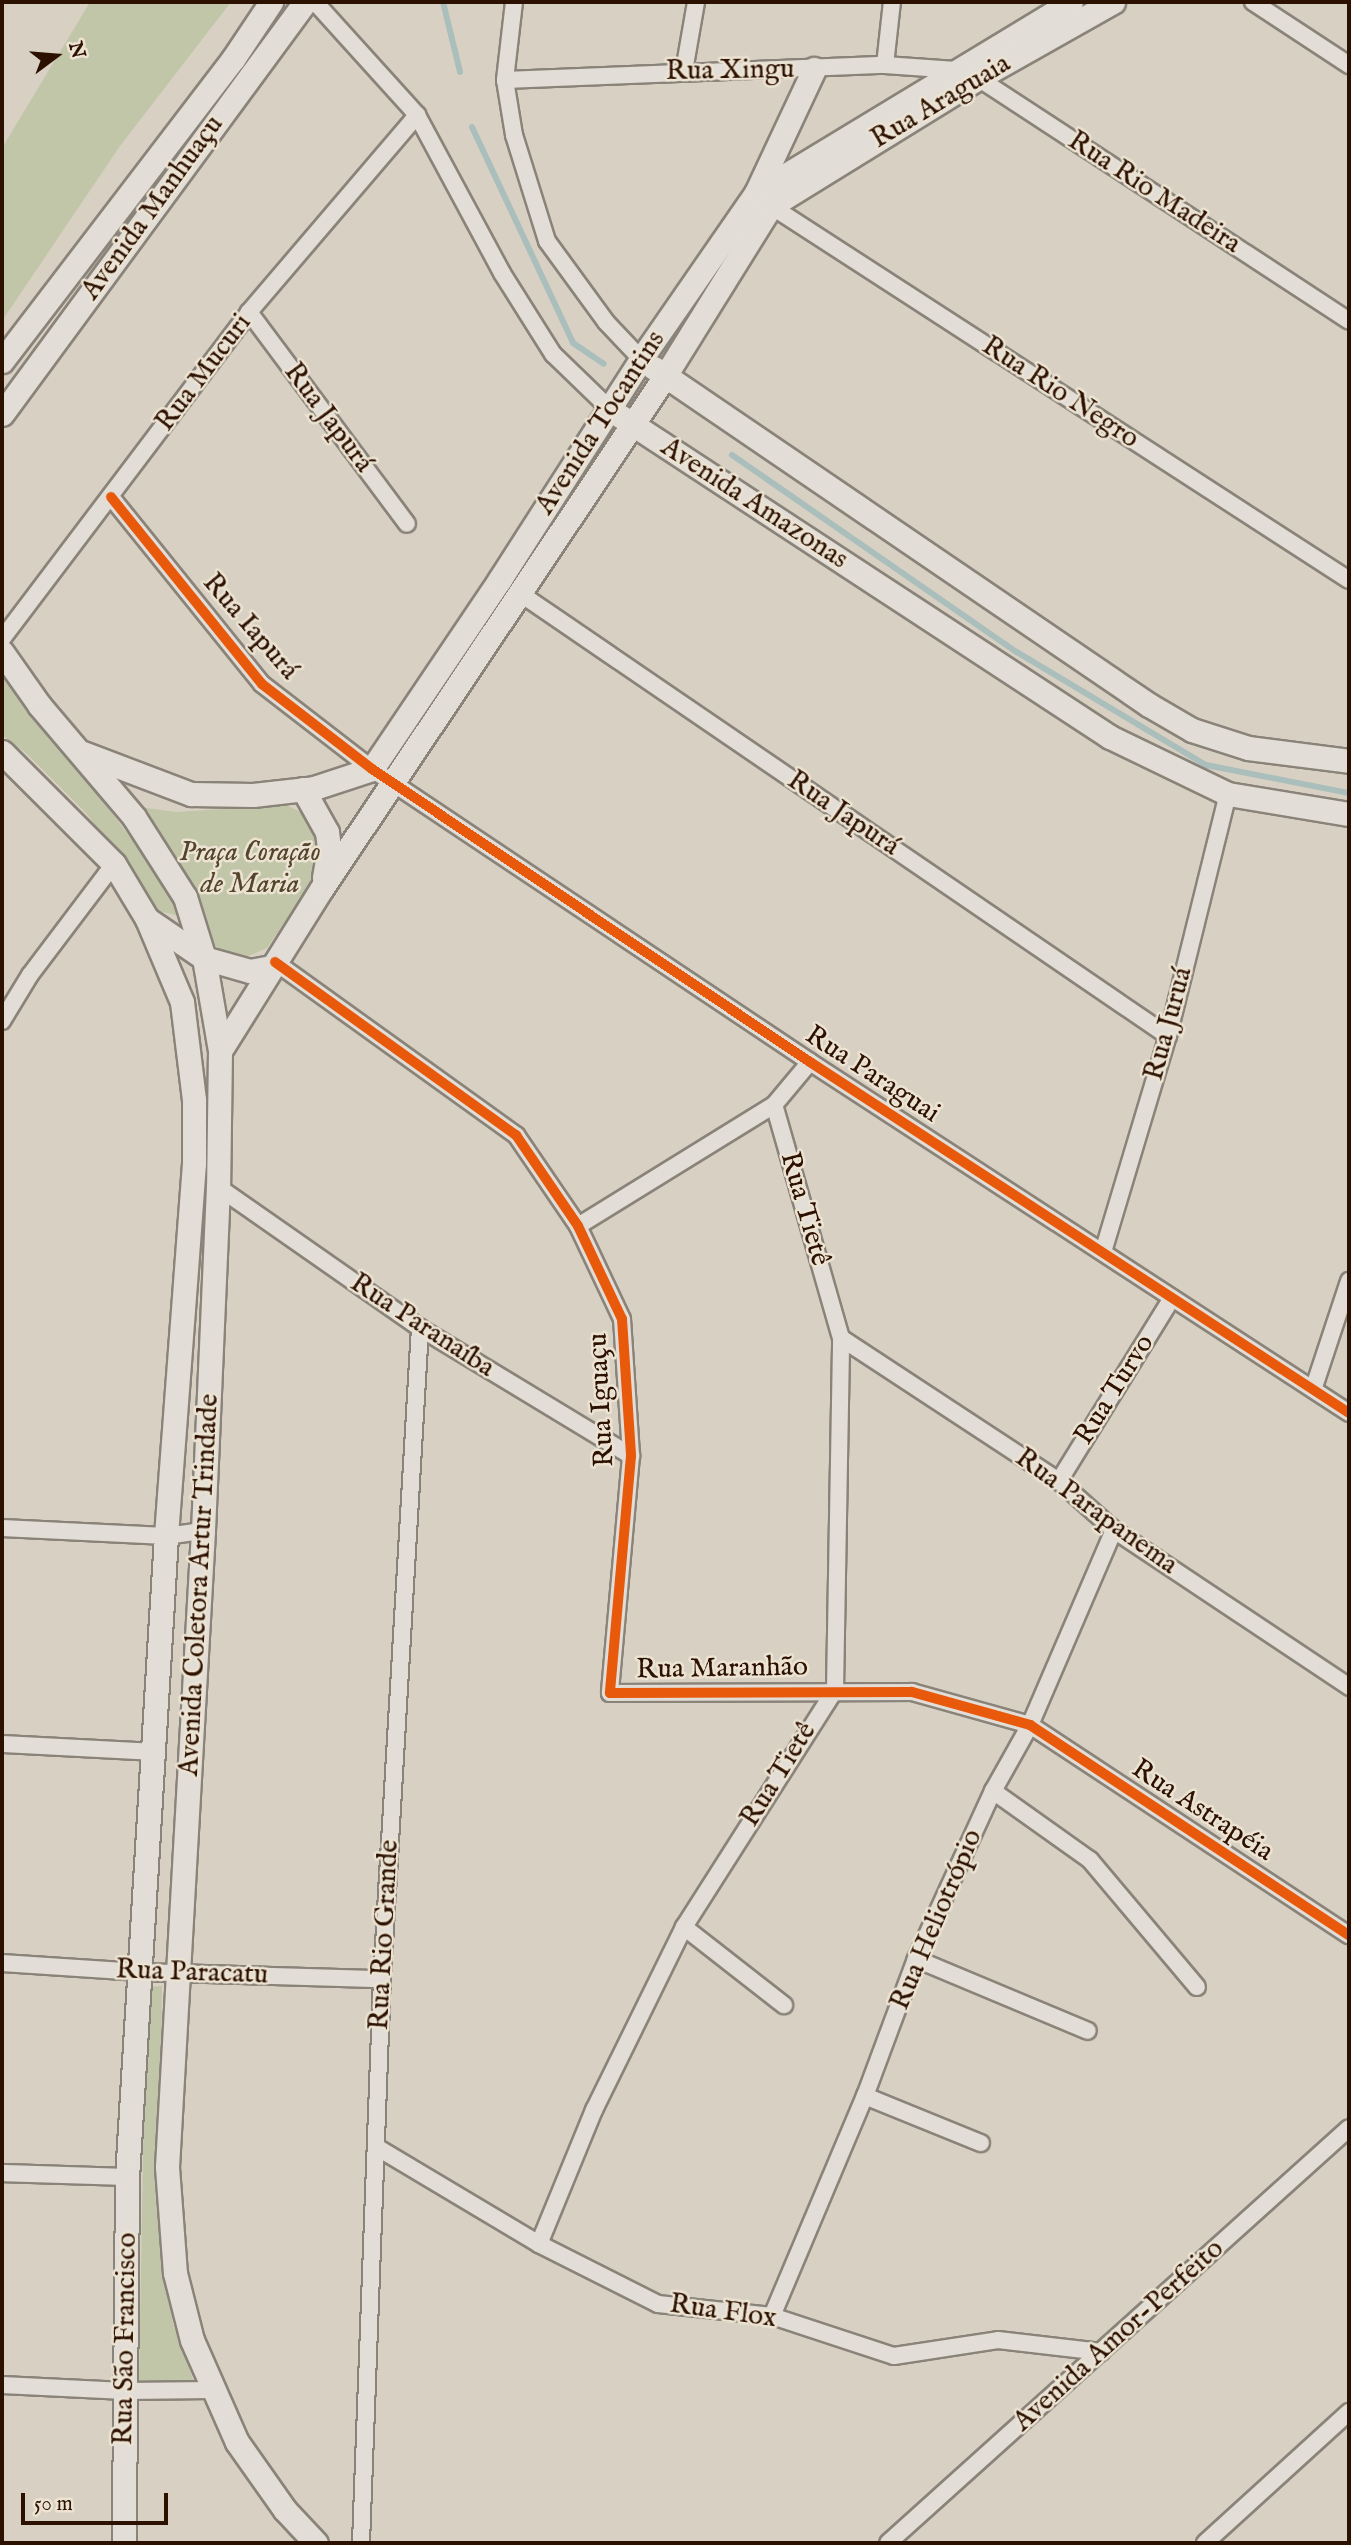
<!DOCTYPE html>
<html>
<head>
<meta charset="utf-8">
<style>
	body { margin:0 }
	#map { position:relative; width:1351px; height:2545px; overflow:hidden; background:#d8d1c3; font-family:"IM FELL English",serif }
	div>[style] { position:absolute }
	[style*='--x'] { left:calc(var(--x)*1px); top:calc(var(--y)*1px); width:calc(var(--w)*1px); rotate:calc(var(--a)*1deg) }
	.green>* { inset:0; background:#c1c6a8 }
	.stream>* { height:6px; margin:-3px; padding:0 3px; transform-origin:3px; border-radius:3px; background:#aabebc }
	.roads { filter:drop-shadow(2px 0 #8a8379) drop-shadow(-2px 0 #8a8379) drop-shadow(0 2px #8a8379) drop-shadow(0 -2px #8a8379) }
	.street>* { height:16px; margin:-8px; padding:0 8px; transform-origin:8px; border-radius:8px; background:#e2ded7 }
	.secondary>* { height:23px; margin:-11.5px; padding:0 11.5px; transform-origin:11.5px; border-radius:11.5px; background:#e2ded7 }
	.cycleway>* { height:10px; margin:-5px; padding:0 5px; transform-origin:5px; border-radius:5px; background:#e8590c }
	span { translate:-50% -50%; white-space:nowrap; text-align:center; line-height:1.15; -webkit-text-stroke:5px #ece3d2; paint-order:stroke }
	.street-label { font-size:28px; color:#2c1000 }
	.park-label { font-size:28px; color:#53442c; font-style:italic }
	.frame { position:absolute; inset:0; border:4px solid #2c1000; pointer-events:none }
	.north { position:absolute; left:21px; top:21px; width:70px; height:70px; -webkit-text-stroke:5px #ece3d2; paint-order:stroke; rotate:74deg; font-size:19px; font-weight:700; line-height:28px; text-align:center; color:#2c1000 }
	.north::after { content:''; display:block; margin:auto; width:24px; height:32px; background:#2c1000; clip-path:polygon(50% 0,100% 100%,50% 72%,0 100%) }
	.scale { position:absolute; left:21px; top:2493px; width:147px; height:32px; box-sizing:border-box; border:4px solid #2c1000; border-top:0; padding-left:9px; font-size:21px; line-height:24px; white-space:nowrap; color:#2c1000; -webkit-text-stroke:5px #ece3d2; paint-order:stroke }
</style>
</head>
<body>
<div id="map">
	<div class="green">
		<div style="clip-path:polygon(90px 2px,231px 2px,120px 146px,2px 321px,2px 148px)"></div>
		<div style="clip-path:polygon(2px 669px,149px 862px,183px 917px,159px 911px,86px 813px,27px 754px,2px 735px)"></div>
		<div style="clip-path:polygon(286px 805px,307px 815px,318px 835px,316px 875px,267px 948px,244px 958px,228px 955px,213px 944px,181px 866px,140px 807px,176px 812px)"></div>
		<div style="clip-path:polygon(162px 1986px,160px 2236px,173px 2324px,195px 2385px,139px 2383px,146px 1987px)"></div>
	</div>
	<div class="stream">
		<div style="--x:443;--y:2;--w:72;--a:76.3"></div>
		<div style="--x:472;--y:127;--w:238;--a:64.9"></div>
		<div style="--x:573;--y:343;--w:37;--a:34"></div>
		<div style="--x:732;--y:455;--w:346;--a:34.7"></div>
		<div style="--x:1017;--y:652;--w:220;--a:30.9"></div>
		<div style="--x:1206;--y:765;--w:146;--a:11.1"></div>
	</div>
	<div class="roads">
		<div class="street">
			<div style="--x:315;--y:2;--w:152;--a:47.9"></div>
			<div style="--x:417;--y:115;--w:179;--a:61.7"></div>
			<div style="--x:502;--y:273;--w:96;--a:57.8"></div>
			<div style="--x:553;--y:354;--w:78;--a:44"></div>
			<div style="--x:514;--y:2;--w:79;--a:96.6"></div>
			<div style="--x:505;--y:80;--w:56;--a:80.7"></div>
			<div style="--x:514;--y:135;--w:111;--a:72.7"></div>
			<div style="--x:547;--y:241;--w:100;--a:53.9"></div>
			<div style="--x:606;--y:322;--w:51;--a:46.6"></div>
			<div style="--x:1253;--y:2;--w:115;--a:33.3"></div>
			<div style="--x:885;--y:65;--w:63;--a:-83.7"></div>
			<div style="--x:684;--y:71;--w:70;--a:-80.1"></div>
			<div style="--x:505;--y:80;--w:380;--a:-2.3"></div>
			<div style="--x:885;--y:65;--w:71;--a:4"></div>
			<div style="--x:956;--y:70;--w:23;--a:20"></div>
			<div style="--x:978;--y:78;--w:443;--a:33.2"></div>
			<div style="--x:771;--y:206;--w:688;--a:32.91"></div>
			<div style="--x:249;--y:312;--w:264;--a:53.3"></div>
			<div style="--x:111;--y:497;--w:240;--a:51.1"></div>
			<div style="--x:262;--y:684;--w:139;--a:37.7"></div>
			<div style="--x:372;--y:769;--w:527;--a:33.78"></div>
			<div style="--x:810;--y:1062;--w:643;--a:33.07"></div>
			<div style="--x:518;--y:592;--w:787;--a:34.34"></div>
			<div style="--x:2;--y:639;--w:410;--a:-52.9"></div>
			<div style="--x:249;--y:312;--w:259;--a:-49.5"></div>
			<div style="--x:275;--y:962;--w:297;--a:35.7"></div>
			<div style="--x:516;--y:1135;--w:110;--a:55.7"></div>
			<div style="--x:578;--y:1226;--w:103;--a:64.7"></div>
			<div style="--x:622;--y:1319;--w:137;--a:86.2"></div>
			<div style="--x:631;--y:1456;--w:238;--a:95.1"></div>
			<div style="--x:610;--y:1693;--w:302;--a:-0.2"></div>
			<div style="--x:912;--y:1692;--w:123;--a:15.6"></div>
			<div style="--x:1030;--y:1725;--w:382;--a:33.4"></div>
			<div style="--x:2;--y:1021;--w:54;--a:-58.7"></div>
			<div style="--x:30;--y:975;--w:139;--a:-52.9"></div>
			<div style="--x:218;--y:1187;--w:246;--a:34.9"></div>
			<div style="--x:420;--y:1328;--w:247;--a:31.2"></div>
			<div style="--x:578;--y:1226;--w:230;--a:-31.7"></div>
			<div style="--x:774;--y:1105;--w:56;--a:-50.1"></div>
			<div style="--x:1103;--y:1252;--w:226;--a:-73.3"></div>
			<div style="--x:1168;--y:1036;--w:249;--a:-76.1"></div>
			<div style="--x:841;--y:1338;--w:261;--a:33.3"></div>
			<div style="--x:1059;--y:1481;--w:74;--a:41.7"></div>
			<div style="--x:1114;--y:1530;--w:283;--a:33.7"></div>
			<div style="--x:1314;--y:1387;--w:112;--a:-71.7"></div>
			<div style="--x:1059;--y:1481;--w:215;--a:-58.3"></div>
			<div style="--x:2;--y:1528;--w:164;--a:2.8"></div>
			<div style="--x:166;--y:1536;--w:37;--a:-8"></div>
			<div style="--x:2;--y:1744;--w:151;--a:3"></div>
			<div style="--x:993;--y:1791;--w:119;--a:35.4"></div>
			<div style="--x:1090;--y:1860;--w:166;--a:49.9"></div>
			<div style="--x:684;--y:1927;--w:127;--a:38"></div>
			<div style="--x:916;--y:1959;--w:186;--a:22.7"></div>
			<div style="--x:2;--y:1963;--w:137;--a:3.8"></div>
			<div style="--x:139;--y:1972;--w:243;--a:1.7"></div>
			<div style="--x:865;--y:2096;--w:125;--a:22.1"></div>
			<div style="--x:378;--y:2148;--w:187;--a:30.8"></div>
			<div style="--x:539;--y:2244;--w:133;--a:26.8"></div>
			<div style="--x:658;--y:2304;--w:115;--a:6"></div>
			<div style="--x:772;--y:2316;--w:128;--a:18.2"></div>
			<div style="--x:894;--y:2356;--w:105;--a:-8.7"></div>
			<div style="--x:998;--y:2340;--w:104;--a:6.6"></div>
			<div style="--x:2;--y:2173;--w:125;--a:1.8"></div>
			<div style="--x:539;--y:2244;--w:145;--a:-67.7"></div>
			<div style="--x:594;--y:2110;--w:204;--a:-63.8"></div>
			<div style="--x:684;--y:1927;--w:281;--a:-57.5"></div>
			<div style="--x:835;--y:1690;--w:352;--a:-89"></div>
			<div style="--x:841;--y:1338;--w:242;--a:-106"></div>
			<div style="--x:772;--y:2316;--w:239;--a:-67.1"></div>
			<div style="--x:865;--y:2096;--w:146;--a:-69.6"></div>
			<div style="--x:916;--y:1959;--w:185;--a:-65.4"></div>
			<div style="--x:993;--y:1791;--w:76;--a:-60.7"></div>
			<div style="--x:1030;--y:1725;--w:212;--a:-66.7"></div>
			<div style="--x:2;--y:2385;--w:123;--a:2.8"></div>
			<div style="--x:125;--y:2391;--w:87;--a:-0.7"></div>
			<div style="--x:361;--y:2543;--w:564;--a:-87.87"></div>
			<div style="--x:382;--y:1979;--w:652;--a:-86.66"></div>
			<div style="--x:888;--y:2543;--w:620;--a:-41.99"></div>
			<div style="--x:1205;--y:2543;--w:195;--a:-42.3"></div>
		</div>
		<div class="secondary">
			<div style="--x:756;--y:193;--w:368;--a:-31.2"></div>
			<div style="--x:2;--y:361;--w:380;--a:-52.6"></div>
			<div style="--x:233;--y:59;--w:69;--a:-56.3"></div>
			<div style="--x:654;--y:368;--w:599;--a:34.25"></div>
			<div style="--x:1149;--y:705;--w:50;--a:30.2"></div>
			<div style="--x:1192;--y:730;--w:59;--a:17.8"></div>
			<div style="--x:1248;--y:748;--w:102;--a:7.3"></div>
			<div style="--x:2;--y:414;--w:511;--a:-53.67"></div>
			<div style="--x:620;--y:416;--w:586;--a:33.23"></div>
			<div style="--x:1110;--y:737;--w:131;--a:25.8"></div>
			<div style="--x:1228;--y:794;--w:123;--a:9.4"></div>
			<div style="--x:2;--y:652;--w:66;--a:54.9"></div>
			<div style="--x:40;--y:706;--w:145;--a:49.7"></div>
			<div style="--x:134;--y:817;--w:95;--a:57.5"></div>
			<div style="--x:185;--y:897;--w:64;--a:72.7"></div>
			<div style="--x:204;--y:958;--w:94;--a:80.2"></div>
			<div style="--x:220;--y:1051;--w:136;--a:90.8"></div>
			<div style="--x:218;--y:1187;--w:344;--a:92.5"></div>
			<div style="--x:203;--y:1531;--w:637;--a:93.24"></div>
			<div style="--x:167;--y:2167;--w:106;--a:85.7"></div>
			<div style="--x:175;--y:2273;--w:69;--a:75.8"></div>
			<div style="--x:192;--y:2340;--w:111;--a:66.2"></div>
			<div style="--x:237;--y:2442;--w:83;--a:54.8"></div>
			<div style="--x:285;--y:2510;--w:45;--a:46.8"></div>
			<div style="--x:2;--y:752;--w:158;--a:45"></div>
			<div style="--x:114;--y:864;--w:64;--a:59"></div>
			<div style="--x:147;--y:919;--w:90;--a:67.1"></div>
			<div style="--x:182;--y:1002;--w:99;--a:83"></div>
			<div style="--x:194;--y:1100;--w:63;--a:90"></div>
			<div style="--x:194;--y:1163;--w:374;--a:94.3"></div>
			<div style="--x:166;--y:1536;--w:642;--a:93.48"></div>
			<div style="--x:127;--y:2177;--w:366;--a:90.5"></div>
			<div style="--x:83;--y:753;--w:116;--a:20.8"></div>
			<div style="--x:191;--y:794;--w:62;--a:0.9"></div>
			<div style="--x:253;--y:795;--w:61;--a:-6.5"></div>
			<div style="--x:314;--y:788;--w:61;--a:-18.1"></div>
			<div style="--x:372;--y:769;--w:229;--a:-56"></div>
			<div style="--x:500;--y:579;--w:261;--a:-57.3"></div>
			<div style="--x:641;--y:359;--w:202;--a:-55.3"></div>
			<div style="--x:756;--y:193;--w:137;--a:-64.9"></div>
			<div style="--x:303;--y:789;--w:49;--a:60.8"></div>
			<div style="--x:327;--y:832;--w:17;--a:83"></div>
			<div style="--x:329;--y:849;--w:29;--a:100"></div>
			<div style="--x:147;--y:919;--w:69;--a:34.4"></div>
			<div style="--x:204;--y:958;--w:48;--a:15.8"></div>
			<div style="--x:250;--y:971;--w:20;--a:-11"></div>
			<div style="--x:220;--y:1051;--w:192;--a:-58"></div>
			<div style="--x:322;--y:888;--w:616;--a:-56.18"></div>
			<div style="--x:665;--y:376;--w:200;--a:-58.1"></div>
			<div style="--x:771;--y:206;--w:243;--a:-31.7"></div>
			<div style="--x:978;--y:78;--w:155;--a:-29.4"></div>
		</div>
	</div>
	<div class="cycleway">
		<div style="--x:111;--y:497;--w:240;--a:51.1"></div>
		<div style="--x:262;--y:684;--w:139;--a:37.7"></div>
		<div style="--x:372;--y:769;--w:527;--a:33.78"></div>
		<div style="--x:810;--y:1062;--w:643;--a:33.07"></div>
		<div style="--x:275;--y:962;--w:297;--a:35.7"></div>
		<div style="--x:516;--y:1135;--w:110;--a:55.7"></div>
		<div style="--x:578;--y:1226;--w:103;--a:64.7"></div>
		<div style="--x:622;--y:1319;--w:137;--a:86.2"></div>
		<div style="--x:631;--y:1456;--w:238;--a:95.1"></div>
		<div style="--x:610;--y:1693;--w:302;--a:-0.2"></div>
		<div style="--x:912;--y:1692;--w:123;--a:15.6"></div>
		<div style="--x:1030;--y:1725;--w:382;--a:33.4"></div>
	</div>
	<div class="street-label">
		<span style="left:730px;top:71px;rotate:-1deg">Rua Xingu</span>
		<span style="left:941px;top:102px;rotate:-31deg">Rua Araguaia</span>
		<span style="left:1154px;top:193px;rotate:33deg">Rua Rio Madeira</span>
		<span style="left:153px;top:208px;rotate:-54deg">Avenida Manhuaçu</span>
		<span style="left:204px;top:373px;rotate:-53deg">Rua Mucuri</span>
		<span style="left:1060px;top:393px;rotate:33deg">Rua Rio Negro</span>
		<span style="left:328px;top:418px;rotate:53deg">Rua Japurá</span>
		<span style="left:601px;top:423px;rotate:-57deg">Avenida Tocantins</span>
		<span style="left:754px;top:504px;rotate:33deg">Avenida Amazonas</span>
		<span style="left:250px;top:627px;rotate:49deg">Rua Iapurá</span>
		<span style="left:843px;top:814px;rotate:34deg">Rua Japurá</span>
		<span style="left:1169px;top:1024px;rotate:-75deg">Rua Juruá</span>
		<span style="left:872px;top:1075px;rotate:33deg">Rua Paraguai</span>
		<span style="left:804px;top:1209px;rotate:74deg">Rua Tietê</span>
		<span style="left:422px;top:1326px;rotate:33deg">Rua Paranaíba</span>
		<span style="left:1115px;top:1390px;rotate:-58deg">Rua Turvo</span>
		<span style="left:602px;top:1400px;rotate:-93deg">Rua Iguaçu</span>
		<span style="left:1096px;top:1512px;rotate:36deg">Rua Parapanema</span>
		<span style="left:200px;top:1585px;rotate:-87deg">Avenida Coletora Artur Trindade</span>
		<span style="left:722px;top:1669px;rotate:-1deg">Rua Maranhão</span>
		<span style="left:779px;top:1775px;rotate:-58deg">Rua Tietê</span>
		<span style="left:1202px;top:1811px;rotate:33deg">Rua Astrapéia</span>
		<span style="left:937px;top:1920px;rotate:-67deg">Rua Heliotrópio</span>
		<span style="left:385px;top:1935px;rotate:-87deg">Rua Rio Grande</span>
		<span style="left:192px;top:1973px;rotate:2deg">Rua Paracatu</span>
		<span style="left:723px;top:2312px;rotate:8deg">Rua Flox</span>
		<span style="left:1119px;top:2336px;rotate:-42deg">Avenida Amor-Perfeito</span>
		<span style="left:126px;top:2339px;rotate:-89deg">Rua São Francisco</span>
	</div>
	<div class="park-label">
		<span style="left:250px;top:869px">Praça Coração<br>de Maria</span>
	</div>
	<div class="frame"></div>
	<div class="north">N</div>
	<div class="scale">50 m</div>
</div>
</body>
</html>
